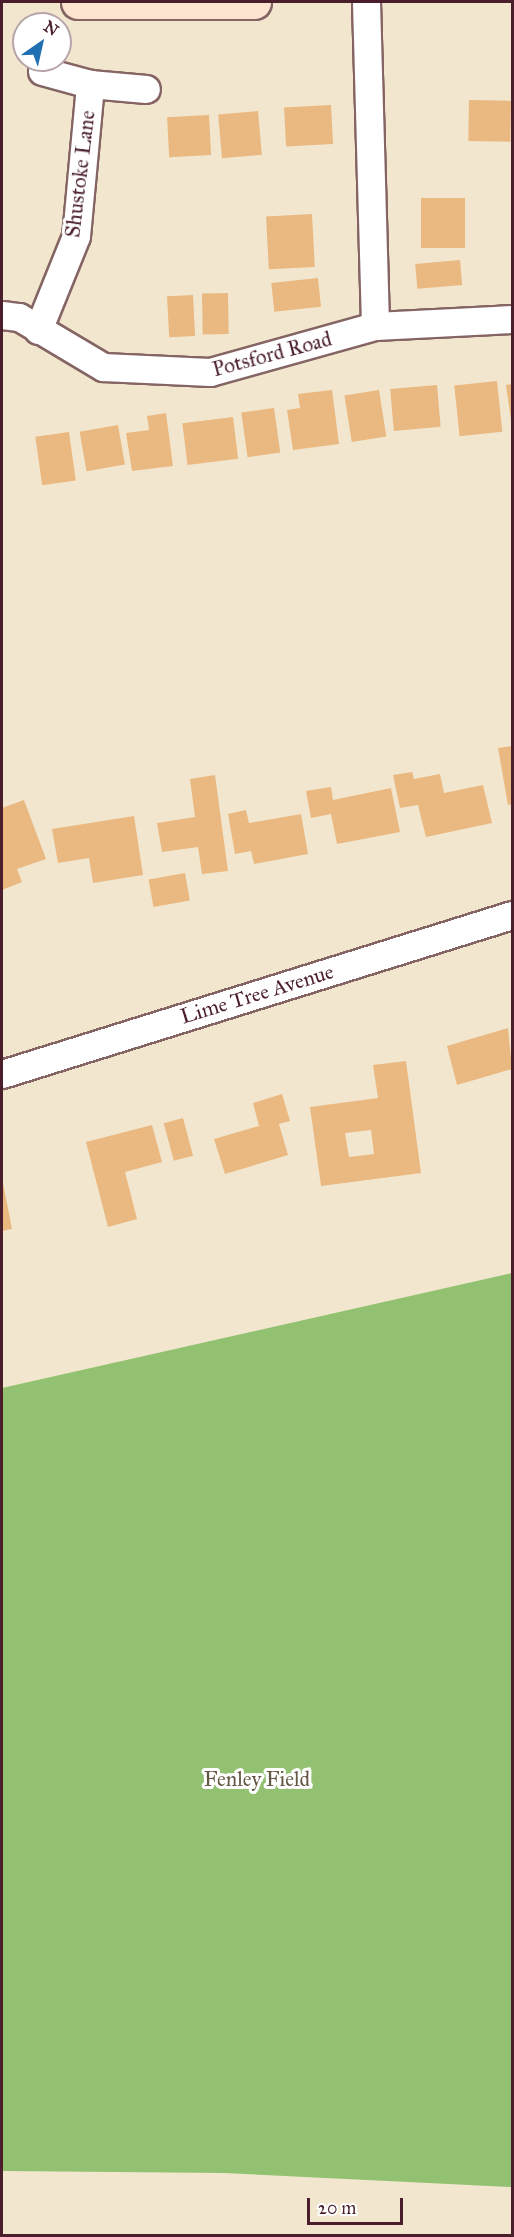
<!DOCTYPE html>
<html>
<head>
<meta charset="utf-8">
<style>
	body { margin:0 }
	#map { position:relative; width:514px; height:2237px; overflow:hidden; background:#f2e7ce; font-family:"IM FELL Great Primer",serif }
	div>[style] { position:absolute }
	[style*='--x'] { left:calc(var(--x)*1px); top:calc(var(--y)*1px); width:calc(var(--w)*1px); rotate:calc(var(--a)*1deg) }
	.green>* { inset:0; background:#92c271 }
	.building>* { inset:0; background:#eab881; transform-origin:0 0 }
	.roads { filter:drop-shadow(2px 0 #856564) drop-shadow(-2px 0 #856564) drop-shadow(0 2px #856564) drop-shadow(0 -2px #856564) }
	.street>* { height:27px; margin:-13.5px; padding:0 13.5px; transform-origin:13.5px; border-radius:13.5px; background:#fff }
	.secondary>* { height:33px; margin:-16.5px; padding:0 16.5px; transform-origin:16.5px; border-radius:16.5px; background:#fde4d0 }
	span { translate:-50% -50%; white-space:nowrap; text-align:center; line-height:1.15; -webkit-text-stroke:6px #fff; paint-order:stroke }
	.street-label { font-size:21px; color:#4a1f2b }
	.park-label { font-size:21px; color:#635844 }
	.frame { position:absolute; inset:0; border:3px solid #4a1f2b; pointer-events:none }
	.north { position:absolute; left:12px; top:12px; width:60px; height:60px; box-sizing:border-box; background:#fff; border:2px solid #b7a5aa; border-radius:50%; rotate:34deg; font-size:16px; font-weight:700; line-height:24px; text-align:center; color:#4a1f2b }
	.north::after { content:''; display:block; margin:auto; width:21px; height:27px; background:#1f6fb2; clip-path:polygon(50% 0,100% 100%,50% 72%,0 100%) }
	.scale { position:absolute; left:307px; top:2198px; width:96px; height:27px; box-sizing:border-box; border:3px solid #4a1f2b; border-top:0; padding-left:8px; font-size:18px; line-height:21px; white-space:nowrap; color:#4a1f2b; -webkit-text-stroke:4px #fff; paint-order:stroke }
</style>
</head>
<body>
<div id="map">
	<div class="green">
		<div style="clip-path:polygon(512px 1273px,512px 2187px,224px 2173px,2px 2171px,2px 1388px)"></div>
	</div>
	<div class="building">
		<div style="left:469px;top:100px;width:42px;height:41px;rotate:1deg"></div>
		<div style="left:331px;top:105px;width:39px;height:47px;rotate:87deg"></div>
		<div style="left:258px;top:111px;width:44px;height:40px;rotate:85deg"></div>
		<div style="left:209px;top:115px;width:40px;height:42px;rotate:87deg"></div>
		<div style="left:421px;top:198px;width:44px;height:50px"></div>
		<div style="left:312px;top:214px;width:53px;height:46px;rotate:87deg"></div>
		<div style="left:460px;top:260px;width:25px;height:45px;rotate:85deg"></div>
		<div style="left:318px;top:278px;width:29px;height:47px;rotate:84deg"></div>
		<div style="left:228px;top:293px;width:41px;height:26px;rotate:89deg"></div>
		<div style="left:193px;top:295px;width:41px;height:26px;rotate:87deg"></div>
		<div style="left:497px;top:381px;width:51px;height:43px;rotate:84deg"></div>
		<div style="clip-path:polygon(512px 384px,512px 419px,511px 420px,506px 385px)"></div>
		<div style="left:437px;top:385px;width:42px;height:47px;rotate:85deg"></div>
		<div style="clip-path:polygon(332px 390px,339px 444px,293px 450px,287px 410px,300px 408px,298px 394px)"></div>
		<div style="left:379px;top:390px;width:47px;height:35px;rotate:81deg"></div>
		<div style="left:274px;top:408px;width:45px;height:33px;rotate:82deg"></div>
		<div style="clip-path:polygon(166px 413px,173px 466px,132px 471px,126px 433px,149px 430px,147px 416px)"></div>
		<div style="left:233px;top:417px;width:42px;height:51px;rotate:83deg"></div>
		<div style="left:118px;top:425px;width:40px;height:39px;rotate:80deg"></div>
		<div style="left:69px;top:432px;width:49px;height:34px;rotate:82deg"></div>
		<div style="clip-path:polygon(512px 746px,512px 804px,508px 805px,498px 748px)"></div>
		<div style="clip-path:polygon(412px 772px,414px 779px,440px 774px,444px 793px,483px 785px,492px 823px,426px 837px,418px 805px,400px 808px,393px 775px)"></div>
		<div style="clip-path:polygon(215px 775px,228px 871px,202px 874px,198px 847px,162px 852px,157px 823px,195px 817px,190px 779px)"></div>
		<div style="clip-path:polygon(331px 787px,333px 800px,391px 788px,400px 832px,337px 844px,331px 814px,311px 818px,306px 791px)"></div>
		<div style="clip-path:polygon(24px 800px,46px 859px,17px 869px,22px 882px,2px 890px,2px 808px)"></div>
		<div style="clip-path:polygon(246px 810px,249px 823px,301px 814px,308px 854px,254px 864px,251px 851px,235px 854px,228px 814px)"></div>
		<div style="clip-path:polygon(134px 816px,143px 875px,93px 883px,89px 858px,58px 863px,52px 829px)"></div>
		<div style="left:185px;top:873px;width:28px;height:37px;rotate:80deg"></div>
		<div style="clip-path:polygon(508px 1028px,512px 1069px,457px 1085px,447px 1046px)"></div>
		<div style="clip-path:polygon(evenodd,406px 1061px,421px 1173px,321px 1186px,310px 1107px,378px 1098px,373px 1065px,406px 1061px,371px 1130px,374px 1154px,349px 1157px,345px 1133px,371px 1130px)"></div>
		<div style="clip-path:polygon(282px 1094px,290px 1121px,279px 1124px,288px 1155px,225px 1174px,214px 1139px,259px 1126px,253px 1103px)"></div>
		<div style="left:183px;top:1118px;width:39px;height:20px;rotate:75deg"></div>
		<div style="clip-path:polygon(152px 1125px,162px 1162px,125px 1172px,137px 1219px,108px 1227px,86px 1142px)"></div>
		<div style="clip-path:polygon(2px 1178px,12px 1229px,2px 1231px)"></div>
	</div>
	<div class="roads">
		<div class="street">
			<div style="--x:366;--y:2;--w:324;--a:88.4"></div>
			<div style="--x:42;--y:71;--w:50;--a:15.2"></div>
			<div style="--x:90;--y:84;--w:56;--a:5.1"></div>
			<div style="--x:2;--y:315;--w:17;--a:7"></div>
			<div style="--x:19;--y:317;--w:98;--a:30.8"></div>
			<div style="--x:103;--y:367;--w:107;--a:2.7"></div>
			<div style="--x:210;--y:372;--w:171;--a:-15.6"></div>
			<div style="--x:375;--y:326;--w:137;--a:-2.9"></div>
			<div style="--x:38;--y:330;--w:101;--a:-68"></div>
			<div style="--x:76;--y:236;--w:153;--a:-84.7"></div>
			<div style="--x:2;--y:1074;--w:534;--a:-17.32"></div>
		</div>
		<div class="secondary">
			<div style="--x:78;--y:2;--w:176;--a:0"></div>
		</div>
	</div>
	<div class="street-label">
		<span style="left:80px;top:174px;rotate:-83deg">Shustoke Lane</span>
		<span style="left:272px;top:354px;rotate:-15deg">Potsford Road</span>
		<span style="left:257px;top:994px;rotate:-17deg">Lime Tree Avenue</span>
	</div>
	<div class="park-label">
		<span style="left:257px;top:1779px">Fenley Field</span>
	</div>
	<div class="frame"></div>
	<div class="north">N</div>
	<div class="scale">20 m</div>
</div>
</body>
</html>
